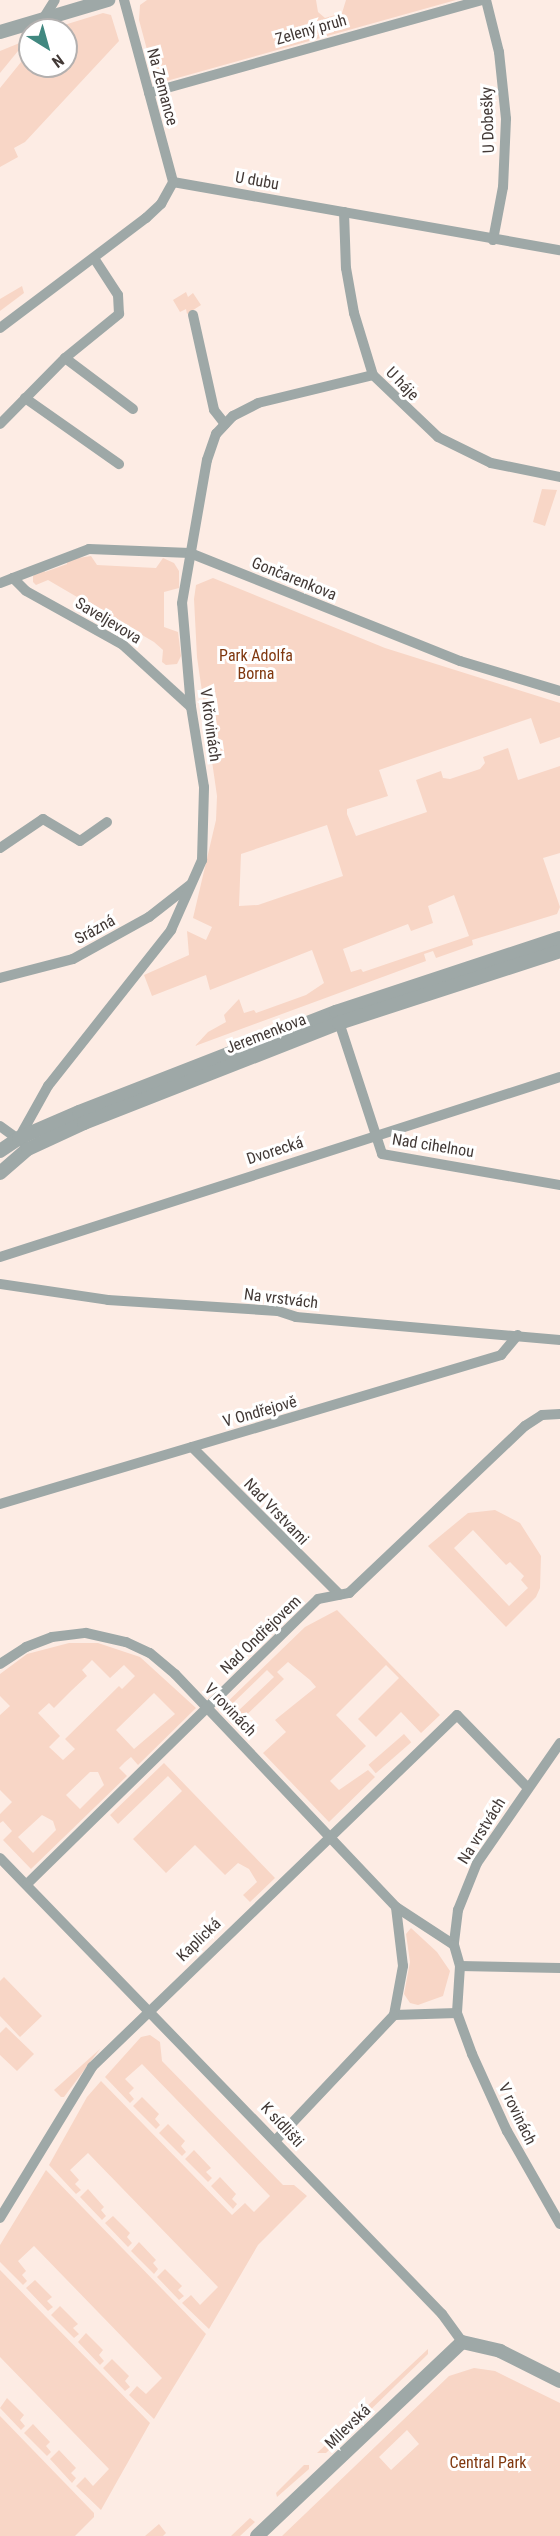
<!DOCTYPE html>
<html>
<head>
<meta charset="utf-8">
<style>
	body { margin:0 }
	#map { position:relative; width:560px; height:2536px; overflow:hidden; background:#fdece4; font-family:"Roboto Condensed",sans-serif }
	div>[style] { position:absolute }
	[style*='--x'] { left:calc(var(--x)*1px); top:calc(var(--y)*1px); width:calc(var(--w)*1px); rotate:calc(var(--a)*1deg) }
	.green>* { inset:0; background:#f8d6c6; transform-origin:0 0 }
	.minor>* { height:10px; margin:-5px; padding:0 5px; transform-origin:5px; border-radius:5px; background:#9ea8a7 }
	.tertiary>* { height:14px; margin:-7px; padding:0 7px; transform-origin:7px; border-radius:7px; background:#9ea8a7 }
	span { translate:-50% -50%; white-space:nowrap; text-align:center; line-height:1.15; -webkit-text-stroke:6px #fff; paint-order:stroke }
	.street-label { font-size:16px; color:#423936 }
	.park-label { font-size:16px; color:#80380f }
	.north { position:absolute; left:18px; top:18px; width:60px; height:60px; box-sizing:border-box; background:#fff; border:2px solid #b3b0af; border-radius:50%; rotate:143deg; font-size:16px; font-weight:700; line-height:24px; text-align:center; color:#423936 }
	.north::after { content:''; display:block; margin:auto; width:21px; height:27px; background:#418880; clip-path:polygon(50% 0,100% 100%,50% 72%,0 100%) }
</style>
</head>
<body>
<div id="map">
	<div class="green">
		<div style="clip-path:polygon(147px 0,316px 0,318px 12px,325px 18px,342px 13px,346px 0,456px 0,163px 82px,153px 72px,139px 20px,140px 5px)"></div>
		<div style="clip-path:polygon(103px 13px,111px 15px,119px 41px,25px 142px,14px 148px,18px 157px,0 167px,0 88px,30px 51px,25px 62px,38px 72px,43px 66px,66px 66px,66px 30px,48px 30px)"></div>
		<div style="clip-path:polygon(27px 40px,0 73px,0 51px)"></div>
		<div style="clip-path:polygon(22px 286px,24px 293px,0 311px,0 299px)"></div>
		<div style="clip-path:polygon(186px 292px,188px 297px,193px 293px,201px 305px,187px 314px,186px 309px,180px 312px,173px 300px)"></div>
		<div style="clip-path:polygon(542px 489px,557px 490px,545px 526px,533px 522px)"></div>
		<div style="clip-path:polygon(91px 556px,97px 565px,156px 568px,163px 558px,174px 563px,179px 571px,179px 588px,164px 592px,164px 627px,178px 632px,181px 656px,177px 664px,166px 665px,162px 662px,163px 650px,154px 642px,48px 580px,36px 585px,33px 582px,33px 576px,44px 568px,45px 572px,67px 564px,66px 560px)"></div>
		<div style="clip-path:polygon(evenodd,213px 578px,385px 648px,560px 703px,560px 737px,540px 744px,531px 718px,379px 770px,388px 796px,347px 809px,347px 814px,356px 836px,427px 812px,416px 780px,441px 771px,443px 778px,450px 779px,480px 769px,485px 763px,483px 757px,508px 748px,518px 780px,560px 766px,560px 853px,543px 858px,560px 907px,557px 914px,472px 940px,473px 945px,436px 958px,433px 951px,424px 954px,426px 961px,195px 1046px,208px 1032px,226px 1022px,224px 1015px,239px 999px,244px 1013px,254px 1010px,256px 1013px,306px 995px,324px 983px,312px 950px,210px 990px,206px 975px,152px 996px,144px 975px,189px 955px,187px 931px,206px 940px,212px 927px,193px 918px,216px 820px,217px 796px,197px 657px,194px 599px,196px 585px,213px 578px,327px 825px,343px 876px,258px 905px,239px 906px,241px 854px,327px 825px,213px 578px,454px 895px,469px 936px,363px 972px,361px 969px,351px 972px,343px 949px,408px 924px,411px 931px,433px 923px,428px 906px,454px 895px)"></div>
		<div style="clip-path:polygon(evenodd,495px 1510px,520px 1523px,541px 1556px,540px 1588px,536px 1597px,506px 1627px,428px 1546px,468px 1513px,495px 1510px,473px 1530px,506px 1565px,510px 1562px,524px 1576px,521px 1580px,528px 1588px,509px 1606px,454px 1548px,473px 1530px)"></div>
		<div style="clip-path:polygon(evenodd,337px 1610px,440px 1715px,421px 1733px,401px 1712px,376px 1737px,358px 1719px,399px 1678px,386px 1665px,336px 1715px,366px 1746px,330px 1781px,339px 1790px,368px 1770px,375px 1777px,329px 1822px,263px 1753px,286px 1732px,275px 1720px,316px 1687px,310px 1680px,288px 1662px,277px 1672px,284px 1679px,236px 1725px,220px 1709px,305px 1627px,337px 1610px,267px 1670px,274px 1677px,237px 1712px,231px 1705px,267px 1670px)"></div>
		<div style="clip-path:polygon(evenodd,69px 1643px,98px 1643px,140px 1657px,196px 1708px,138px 1765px,131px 1757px,125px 1762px,119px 1768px,127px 1776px,31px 1869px,3px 1840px,12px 1831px,3px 1821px,0 1823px,0 1814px,12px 1802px,0 1790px,0 1715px,10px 1706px,0 1696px,0 1674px,27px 1654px,69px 1643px,92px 1660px,110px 1678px,124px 1665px,135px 1676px,122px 1689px,119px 1686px,65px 1739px,75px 1749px,63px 1760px,49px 1747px,60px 1736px,38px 1713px,49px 1703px,54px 1708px,72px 1690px,87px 1676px,82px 1670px,92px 1660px,69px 1643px,154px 1693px,175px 1714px,134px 1749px,116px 1730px,154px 1693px,69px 1643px,90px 1772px,98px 1772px,104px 1785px,80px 1809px,66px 1795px,90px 1772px,69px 1643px,42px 1815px,53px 1821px,56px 1830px,33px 1853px,18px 1837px,42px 1815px)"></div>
		<div style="left:404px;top:1734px;width:11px;height:47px;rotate:49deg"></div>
		<div style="clip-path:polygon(164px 1763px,275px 1878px,250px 1902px,243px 1895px,257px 1882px,249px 1869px,238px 1863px,225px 1875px,195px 1845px,166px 1873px,133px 1839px,182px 1791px,168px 1776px,118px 1824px,110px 1815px)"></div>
		<div style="clip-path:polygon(411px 1928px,437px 1952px,450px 1971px,443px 1996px,418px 2005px,410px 2003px,404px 1994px,410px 1962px,406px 1934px)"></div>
		<div style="clip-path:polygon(4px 1977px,42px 2016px,20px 2037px,0 2016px,0 1981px)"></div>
		<div style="clip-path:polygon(6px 2027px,34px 2054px,17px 2071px,0 2055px,0 2033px)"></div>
		<div style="clip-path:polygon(150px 2035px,160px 2042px,162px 2061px,283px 2185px,294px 2185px,307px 2196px,258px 2245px,209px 2329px,182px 2303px,191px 2295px,200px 2305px,218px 2287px,88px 2153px,70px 2170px,79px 2180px,75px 2184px,81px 2190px,76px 2194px,49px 2165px,87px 2097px,101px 2081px,232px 2215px,245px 2203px,254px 2212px,270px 2196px,142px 2064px,125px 2079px,134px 2088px,129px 2093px,134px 2099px,130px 2103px,105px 2077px,141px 2037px)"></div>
		<div style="clip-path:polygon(100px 2049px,64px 2097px,61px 2097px,54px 2090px)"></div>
		<div style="clip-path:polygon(142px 2097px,159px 2114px,155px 2119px,160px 2125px,156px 2129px,133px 2106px)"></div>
		<div style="clip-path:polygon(168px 2124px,185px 2141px,181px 2146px,186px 2152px,182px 2156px,159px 2133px)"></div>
		<div style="clip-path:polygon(194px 2150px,211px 2168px,206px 2172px,212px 2178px,208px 2182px,185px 2159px)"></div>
		<div style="clip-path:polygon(46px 2170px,206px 2334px,154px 2419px,129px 2395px,137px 2386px,146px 2394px,162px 2378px,34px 2246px,18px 2261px,26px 2271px,22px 2275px,27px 2281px,23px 2285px,0 2262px,0 2245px)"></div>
		<div style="clip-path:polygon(220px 2177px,236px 2194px,232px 2199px,237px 2204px,233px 2209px,211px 2186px)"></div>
		<div style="clip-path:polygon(88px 2189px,104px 2207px,101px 2210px,106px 2216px,102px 2220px,80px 2197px)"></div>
		<div style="clip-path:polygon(113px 2216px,130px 2233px,127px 2237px,132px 2243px,128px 2247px,105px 2223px)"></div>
		<div style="clip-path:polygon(139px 2242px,156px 2260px,153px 2263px,158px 2269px,154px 2274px,131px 2251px)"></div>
		<div style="clip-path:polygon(165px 2269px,182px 2286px,178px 2290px,184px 2296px,179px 2300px,157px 2277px)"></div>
		<div style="clip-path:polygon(0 2270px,150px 2423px,101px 2510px,76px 2486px,85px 2477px,93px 2486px,109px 2469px,0 2357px)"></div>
		<div style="clip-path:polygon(35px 2280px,52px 2297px,47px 2301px,53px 2307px,48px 2311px,26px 2288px)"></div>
		<div style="clip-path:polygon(60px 2306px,78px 2324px,73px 2328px,79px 2334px,74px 2338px,51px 2315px)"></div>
		<div style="clip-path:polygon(86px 2333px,103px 2350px,99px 2355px,104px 2361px,100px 2365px,78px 2342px)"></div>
		<div style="clip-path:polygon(428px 2349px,428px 2354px,326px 2453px,317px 2453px)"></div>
		<div style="clip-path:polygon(112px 2359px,129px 2376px,125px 2381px,130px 2387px,125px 2391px,103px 2368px)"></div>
		<div style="clip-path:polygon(evenodd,474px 2368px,495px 2371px,560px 2403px,560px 2536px,282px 2536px,449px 2376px,474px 2368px,407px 2430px,419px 2444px,391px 2470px,379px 2457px,407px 2430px)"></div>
		<div style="clip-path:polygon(7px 2398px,24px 2415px,20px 2420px,25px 2426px,21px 2430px,0 2408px)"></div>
		<div style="clip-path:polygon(0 2416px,94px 2513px,94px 2517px,75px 2536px,0 2536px)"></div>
		<div style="clip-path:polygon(33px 2424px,50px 2442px,46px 2446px,51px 2452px,47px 2456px,24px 2433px)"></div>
		<div style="clip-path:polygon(59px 2450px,76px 2468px,71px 2473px,76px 2478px,72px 2483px,50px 2459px)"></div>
		<div style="clip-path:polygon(304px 2465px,309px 2465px,309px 2469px,277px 2497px,276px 2493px)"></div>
		<div style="clip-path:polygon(250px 2518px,255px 2522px,240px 2536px,231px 2536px)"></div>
		<div style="clip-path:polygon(159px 2524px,166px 2533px,163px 2536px,145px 2536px)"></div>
	</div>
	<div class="minor">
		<div style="--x:124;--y:0;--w:188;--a:74.9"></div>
		<div style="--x:486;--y:0;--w:54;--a:76"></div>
		<div style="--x:499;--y:52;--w:67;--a:84"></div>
		<div style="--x:506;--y:119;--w:68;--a:92.5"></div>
		<div style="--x:503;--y:187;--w:54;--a:100.7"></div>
		<div style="--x:43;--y:19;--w:22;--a:-58"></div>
		<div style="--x:149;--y:93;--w:347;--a:-15.6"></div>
		<div style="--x:173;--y:182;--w:393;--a:10"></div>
		<div style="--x:344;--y:212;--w:56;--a:88"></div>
		<div style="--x:346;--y:268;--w:46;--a:79.9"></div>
		<div style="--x:354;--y:313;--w:65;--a:73"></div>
		<div style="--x:373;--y:375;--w:90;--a:43.6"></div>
		<div style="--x:438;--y:437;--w:59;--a:26.1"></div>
		<div style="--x:491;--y:463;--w:70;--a:11.5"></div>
		<div style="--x:193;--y:315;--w:97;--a:77.5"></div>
		<div style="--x:214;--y:410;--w:18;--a:52"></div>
		<div style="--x:0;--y:328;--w:183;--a:-37"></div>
		<div style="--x:146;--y:218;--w:21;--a:-43"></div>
		<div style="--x:161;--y:204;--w:25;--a:-61"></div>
		<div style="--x:65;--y:358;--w:85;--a:36.9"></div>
		<div style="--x:25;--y:398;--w:115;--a:35.1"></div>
		<div style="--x:0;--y:424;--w:93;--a:-45.4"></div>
		<div style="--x:65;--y:358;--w:70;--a:-39.2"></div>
		<div style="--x:119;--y:314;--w:19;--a:-93"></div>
		<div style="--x:118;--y:295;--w:44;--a:-123"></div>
		<div style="--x:13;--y:578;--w:81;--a:-20.9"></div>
		<div style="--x:89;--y:549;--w:101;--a:2.3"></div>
		<div style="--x:190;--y:553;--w:291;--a:21.8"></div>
		<div style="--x:460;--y:661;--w:104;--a:16.7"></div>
		<div style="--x:0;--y:583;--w:14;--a:-21"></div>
		<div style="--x:13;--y:578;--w:18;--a:45"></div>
		<div style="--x:26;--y:591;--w:111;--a:29.1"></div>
		<div style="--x:123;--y:645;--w:92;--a:42.4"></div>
		<div style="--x:0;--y:848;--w:52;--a:-34"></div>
		<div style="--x:43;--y:819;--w:43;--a:30.7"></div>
		<div style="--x:80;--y:841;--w:33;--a:-35"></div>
		<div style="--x:0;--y:978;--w:75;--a:-14.6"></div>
		<div style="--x:73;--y:959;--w:87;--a:-28.9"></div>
		<div style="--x:149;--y:917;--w:52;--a:-38"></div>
		<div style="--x:337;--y:1016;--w:145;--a:71.9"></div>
		<div style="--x:382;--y:1154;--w:181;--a:9.9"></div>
		<div style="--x:0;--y:1126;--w:27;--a:36"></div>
		<div style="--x:19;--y:1138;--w:60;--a:-60.9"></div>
		<div style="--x:48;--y:1086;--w:199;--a:-51.7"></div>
		<div style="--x:171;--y:930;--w:77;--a:-66.1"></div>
		<div style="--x:202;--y:860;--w:73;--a:-88.4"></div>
		<div style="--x:204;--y:787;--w:81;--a:-99.2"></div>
		<div style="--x:191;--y:707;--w:104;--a:-94.9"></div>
		<div style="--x:182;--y:603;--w:145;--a:-80.1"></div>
		<div style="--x:207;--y:460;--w:28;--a:-71"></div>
		<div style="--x:216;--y:434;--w:25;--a:-47"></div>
		<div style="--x:233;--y:416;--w:28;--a:-27"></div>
		<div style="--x:258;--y:403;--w:118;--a:-13.7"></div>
		<div style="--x:0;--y:1257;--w:588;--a:-17.82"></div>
		<div style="--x:0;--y:1284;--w:109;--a:8.4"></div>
		<div style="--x:108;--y:1300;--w:170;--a:3.7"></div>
		<div style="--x:278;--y:1311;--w:19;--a:18"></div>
		<div style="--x:296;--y:1317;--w:265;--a:5"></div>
		<div style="--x:192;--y:1447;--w:209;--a:45"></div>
		<div style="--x:0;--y:1504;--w:523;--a:-16.56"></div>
		<div style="--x:501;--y:1355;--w:26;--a:-50"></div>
		<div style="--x:0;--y:1664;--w:31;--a:-33"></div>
		<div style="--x:26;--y:1647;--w:28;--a:-21"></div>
		<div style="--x:52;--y:1637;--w:34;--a:-7"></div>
		<div style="--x:86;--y:1633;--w:41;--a:12.7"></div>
		<div style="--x:126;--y:1642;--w:26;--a:25"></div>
		<div style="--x:150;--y:1653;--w:33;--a:40"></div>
		<div style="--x:175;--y:1674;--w:321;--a:46.5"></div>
		<div style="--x:396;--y:1907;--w:69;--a:33.2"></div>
		<div style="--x:560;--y:1743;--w:146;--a:124.7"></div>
		<div style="--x:477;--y:1863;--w:51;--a:112"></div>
		<div style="--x:458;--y:1910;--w:35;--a:97"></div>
		<div style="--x:454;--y:1945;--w:22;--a:74"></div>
		<div style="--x:460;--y:1966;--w:47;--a:93.7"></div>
		<div style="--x:457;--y:2013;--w:44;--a:69.9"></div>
		<div style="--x:472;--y:2054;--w:85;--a:65.6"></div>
		<div style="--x:507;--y:2131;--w:107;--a:60.3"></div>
		<div style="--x:0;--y:1858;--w:635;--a:45.89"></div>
		<div style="--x:442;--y:2314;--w:34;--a:54"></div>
		<div style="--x:27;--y:1884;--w:407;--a:-44.4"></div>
		<div style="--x:318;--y:1599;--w:32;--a:-11"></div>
		<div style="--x:349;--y:1593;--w:243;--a:-43.5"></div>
		<div style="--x:525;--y:1426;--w:20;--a:-33"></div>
		<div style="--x:542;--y:1415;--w:18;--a:-3"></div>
		<div style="--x:460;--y:1966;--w:100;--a:1.1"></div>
		<div style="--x:394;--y:2015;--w:50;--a:-79.6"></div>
		<div style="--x:403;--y:1966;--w:59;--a:-96.8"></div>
		<div style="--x:394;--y:2015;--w:63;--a:-1.8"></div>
		<div style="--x:275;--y:2141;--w:173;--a:-46.6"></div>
		<div style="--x:0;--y:2218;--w:177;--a:-58.6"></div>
		<div style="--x:92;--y:2067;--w:507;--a:-43.96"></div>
		<div style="--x:457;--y:1715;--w:100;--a:45.8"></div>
	</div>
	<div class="tertiary">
		<div style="--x:0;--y:32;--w:113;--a:-16.5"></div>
		<div style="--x:0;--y:1151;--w:23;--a:-34"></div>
		<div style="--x:19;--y:1138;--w:65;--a:-23.4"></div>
		<div style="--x:79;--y:1112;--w:276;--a:-21.3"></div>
		<div style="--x:336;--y:1012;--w:236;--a:-18.3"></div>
		<div style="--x:0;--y:1173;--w:37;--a:-41"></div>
		<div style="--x:28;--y:1149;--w:62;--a:-24.9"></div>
		<div style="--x:84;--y:1123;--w:274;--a:-21.4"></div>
		<div style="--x:339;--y:1023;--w:232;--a:-18"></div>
		<div style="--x:257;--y:2536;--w:282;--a:-43.4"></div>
		<div style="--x:462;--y:2342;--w:39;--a:13"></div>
		<div style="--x:500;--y:2351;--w:67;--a:26.6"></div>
	</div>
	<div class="street-label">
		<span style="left:311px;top:30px;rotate:-16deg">Zelený pruh</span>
		<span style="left:162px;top:87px;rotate:75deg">Na Zemance</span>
		<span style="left:488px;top:120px;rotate:-92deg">U Dobešky</span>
		<span style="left:257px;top:181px;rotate:10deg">U dubu</span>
		<span style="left:402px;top:384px;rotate:46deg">U háje</span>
		<span style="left:294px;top:579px;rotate:22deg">Gončarenkova</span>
		<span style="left:108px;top:621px;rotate:31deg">Saveljevova</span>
		<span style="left:210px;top:725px;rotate:82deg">V křovinách</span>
		<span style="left:95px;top:930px;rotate:-29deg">Srázná</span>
		<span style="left:266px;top:1034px;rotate:-21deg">Jeremenkova</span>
		<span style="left:433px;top:1146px;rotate:9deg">Nad cihelnou</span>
		<span style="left:275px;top:1151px;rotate:-18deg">Dvorecká</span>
		<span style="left:281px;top:1299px;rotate:7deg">Na vrstvách</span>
		<span style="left:260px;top:1412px;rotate:-16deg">V Ondřejově</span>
		<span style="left:276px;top:1512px;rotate:46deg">Nad Vrstvami</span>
		<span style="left:261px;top:1635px;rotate:-44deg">Nad Ondřejovem</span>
		<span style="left:230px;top:1710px;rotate:46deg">V rovinách</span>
		<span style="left:482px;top:1831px;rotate:-58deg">Na vrstvách</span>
		<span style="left:199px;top:1940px;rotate:-44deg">Kaplická</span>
		<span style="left:517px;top:2114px;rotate:64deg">V rovinách</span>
		<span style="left:282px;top:2125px;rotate:47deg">K sídlišti</span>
		<span style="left:348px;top:2427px;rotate:-44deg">Milevská</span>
	</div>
	<div class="park-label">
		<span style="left:256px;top:665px">Park Adolfa<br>Borna</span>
		<span style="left:488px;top:2463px">Central Park</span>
	</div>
	<div class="north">N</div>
</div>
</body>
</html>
